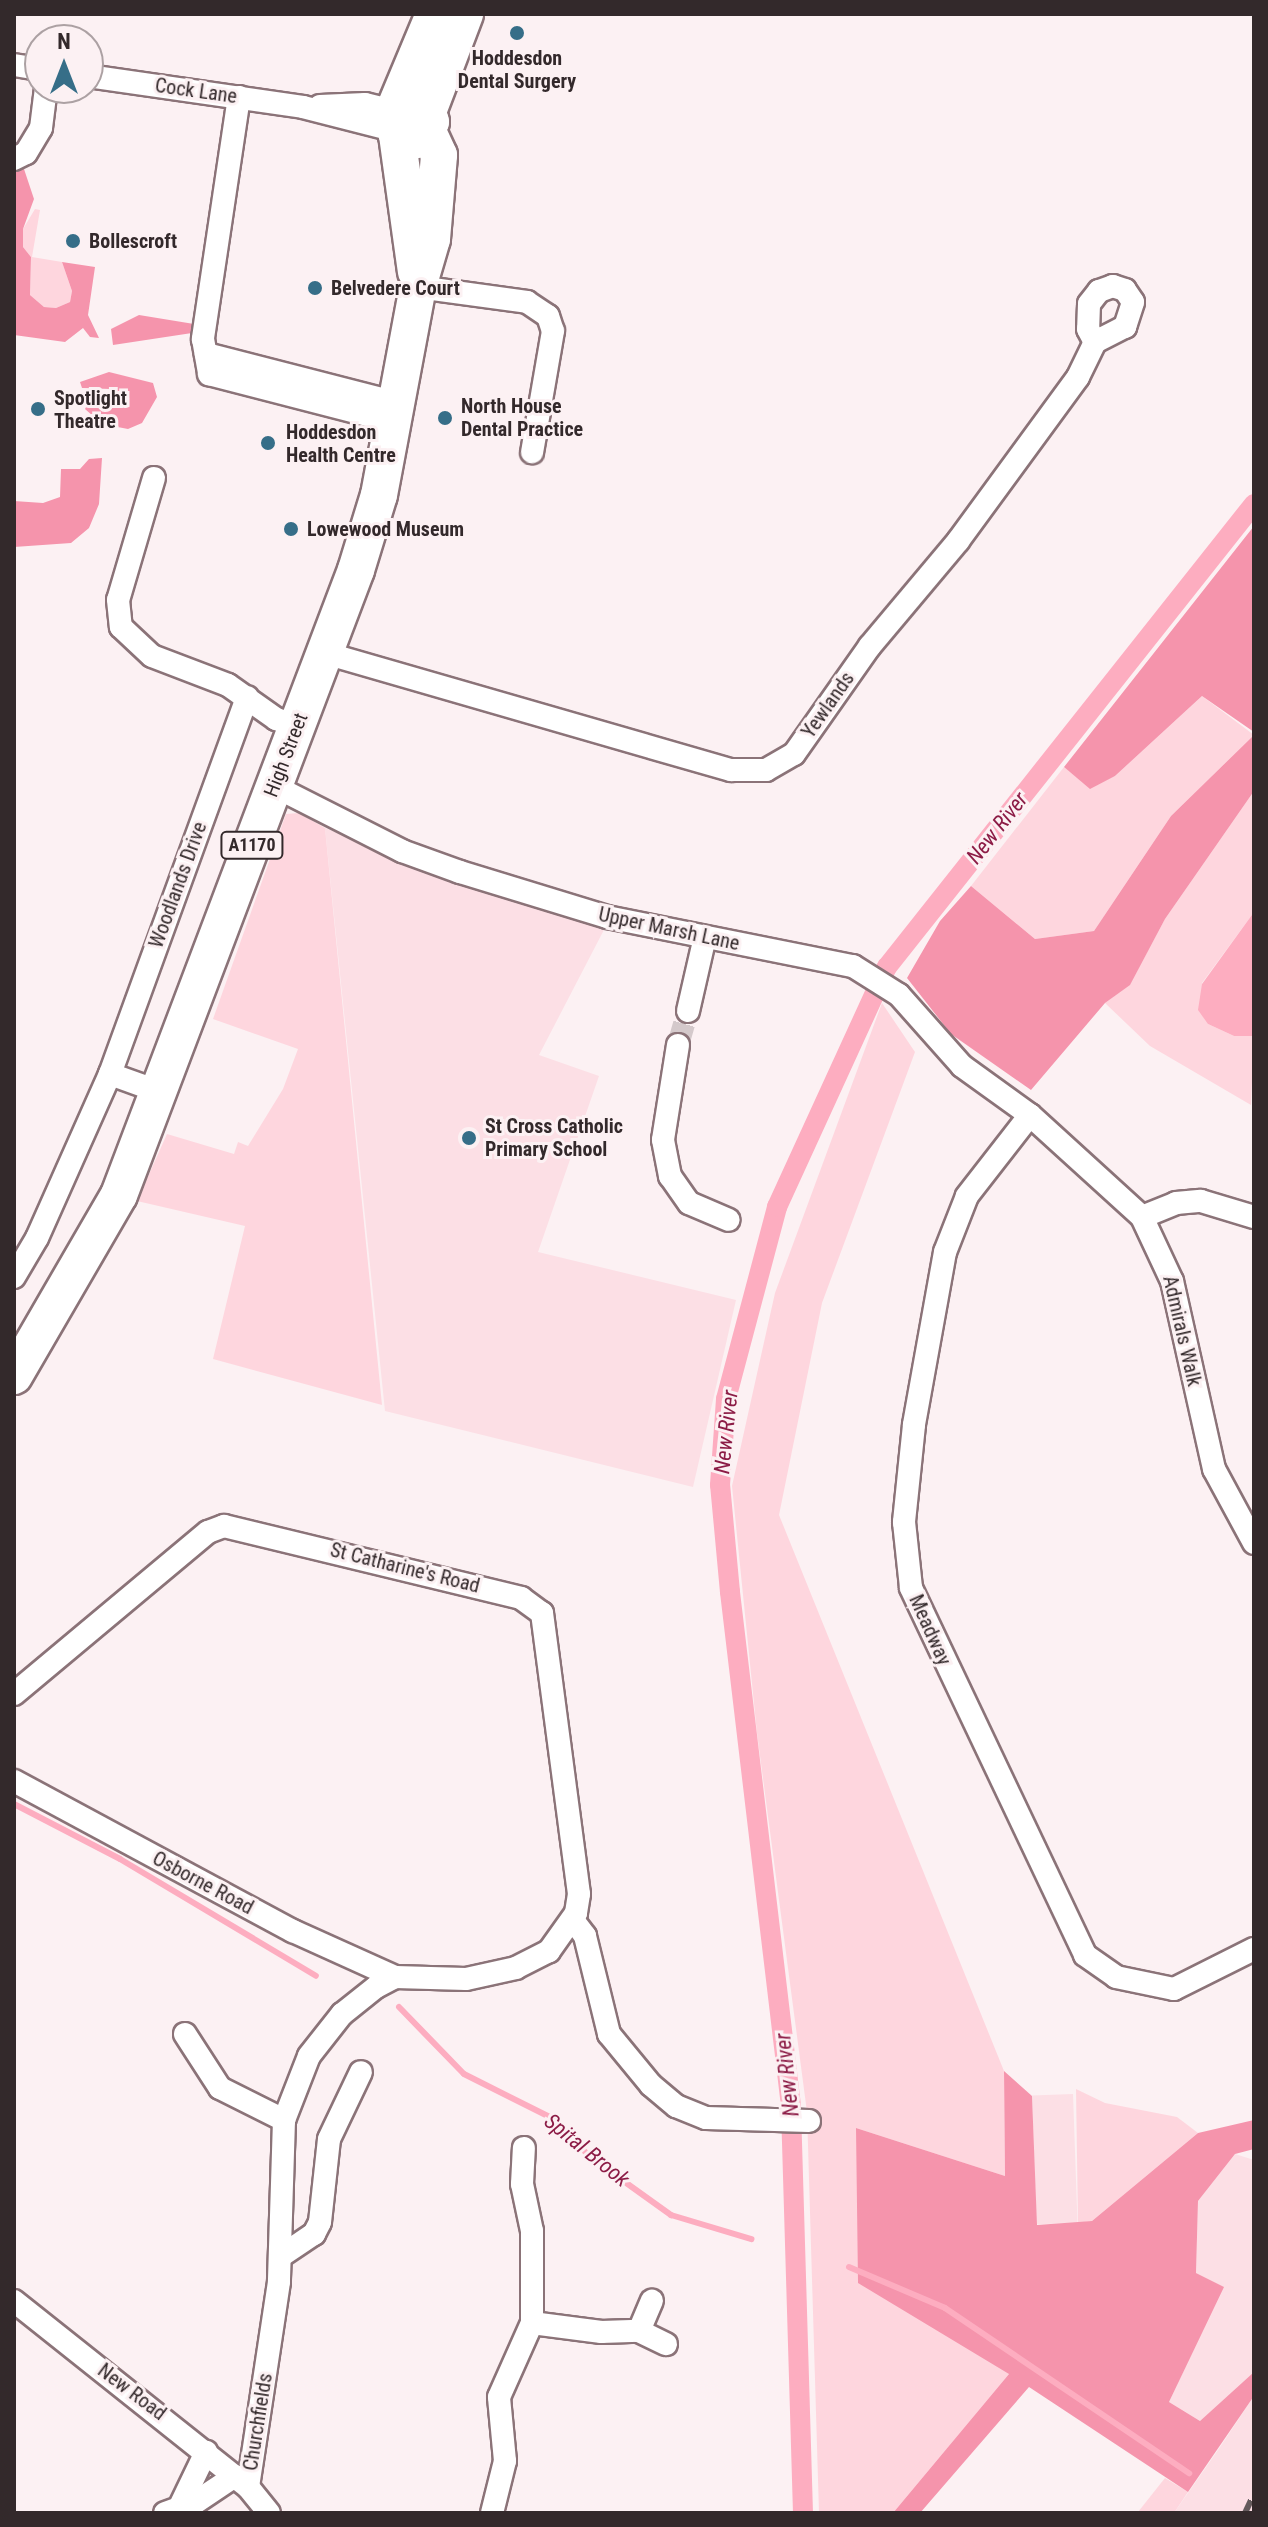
<!DOCTYPE html>
<html>
<head>
<meta charset="utf-8">
<style>
	body { margin:0 }
	#map { position:relative; width:1268px; height:2527px; overflow:hidden; background:#fcf1f3; font-family:"Roboto Condensed",sans-serif }
	div>[style] { position:absolute }
	[style*='--x'] { left:calc(var(--x)*1px); top:calc(var(--y)*1px); width:calc(var(--w)*1px); rotate:calc(var(--a)*1deg) }
	.built>* { inset:0; background:#fcdfe5; transform-origin:0 0 }
	.green>* { inset:0; background:#fed6de }
	.forest>* { inset:0; background:#f594ac }
	.water>* { inset:0; background:#fdadc0 }
	.stream>* { height:6px; margin:-3px; padding:0 3px; transform-origin:3px; border-radius:3px; background:#fdadc0 }
	.canal>* { height:20px; margin:-10px; padding:0 10px; transform-origin:10px; border-radius:10px; background:#fdadc0 }
	.street-tunnel>* { height:22px; margin-top:-11px; transform-origin:0; background:repeating-linear-gradient(90deg,#d4c9cb 0 22px,transparent 0 33px) }
	.roads { filter:drop-shadow(2px 0 #8b7378) drop-shadow(-2px 0 #8b7378) drop-shadow(0 2px #8b7378) drop-shadow(0 -2px #8b7378) }
	.street>* { height:22px; margin:-11px; padding:0 11px; transform-origin:11px; border-radius:11px; background:#fff }
	.primary>* { height:36px; margin:-18px; padding:0 18px; transform-origin:18px; border-radius:18px; background:#fff }
	.rail>* { height:6px; margin-top:-3px; transform-origin:0; background:repeating-linear-gradient(90deg,#645a5c 0 14px,transparent 0 28px) }
	.dots>* { width:22px; height:22px; translate:-50% -50%; box-sizing:border-box; border:4px solid #fcf1f3; border-radius:50% }
	span { translate:-50% -50%; white-space:nowrap; text-align:center; line-height:1.15; -webkit-text-stroke:6px #fcf1f3; paint-order:stroke }
	.shield-label span { padding:2px 6px; background:#fcf1f3; border:2px solid; border-radius:6px; -webkit-text-stroke-width:0 }
	.shield-label { font-size:18px; color:#33292b; font-weight:700 }
	.poi-label { font-size:20px; color:#33292b; font-weight:700 }
	.left { translate:0 -50%; text-align:left }
	.street-label { font-size:20px; color:#33292b }
	.water-label { font-size:22px; color:#8c1c46; font-style:italic }
	.frame { position:absolute; inset:0; border:16px solid #33292b; pointer-events:none }
	.north { position:absolute; left:24px; top:24px; width:80px; height:80px; box-sizing:border-box; background:#fcf1f3; border:2px solid #aca1a3; border-radius:50%; rotate:0deg; font-size:22px; font-weight:700; line-height:32px; text-align:center; color:#33292b }
	.north::after { content:''; display:block; margin:auto; width:28px; height:36px; background:#366e88; clip-path:polygon(50% 0,100% 100%,50% 72%,0 100%) }
</style>
</head>
<body>
<div id="map">
	<div class="built">
		<div style="clip-path:polygon(325px 828px,469px 884px,607px 924px,539px 1055px,599px 1076px,538px 1252px,736px 1300px,693px 1487px,385px 1411px)"></div>
		<div style="left:1073px;top:2094px;width:129px;height:41px;rotate:88deg"></div>
		<div style="clip-path:polygon(1235px 2154px,1254px 2160px,1254px 2372px,1200px 2421px,1169px 2402px,1223px 2287px,1196px 2273px,1198px 2201px)"></div>
		<div style="clip-path:polygon(1254px 2396px,1254px 2513px,1174px 2513px,1220px 2447px)"></div>
	</div>
	<div class="green">
		<div style="clip-path:polygon(35px 209px,40px 210px,32px 257px,62px 262px,72px 291px,70px 302px,56px 308px,44px 307px,30px 295px,31px 257px,23px 247px,23px 229px)"></div>
		<div style="clip-path:polygon(1202px 696px,1254px 735px,1171px 816px,1094px 931px,1035px 939px,971px 886px,1064px 767px,1090px 788px,1115px 776px)"></div>
		<div style="clip-path:polygon(1254px 791px,1254px 912px,1202px 983px,1208px 1024px,1234px 1036px,1254px 1036px,1251px 1105px,1150px 1046px,1105px 1003px,1130px 984px,1165px 919px)"></div>
		<div style="clip-path:polygon(299px 813px,325px 828px,382px 1405px,213px 1359px,245px 1226px,137px 1201px,167px 1134px,234px 1154px,238px 1142px,248px 1146px,283px 1089px,298px 1049px,213px 1019px,286px 814px)"></div>
		<div style="clip-path:polygon(882px 1003px,915px 1052px,822px 1303px,779px 1515px,1004px 2071px,1005px 2176px,856px 2128px,1009px 2374px,893px 2513px,819px 2513px,807px 2112px,757px 1733px,732px 1486px,775px 1293px)"></div>
		<div style="clip-path:polygon(1076px 2089px,1105px 2103px,1177px 2117px,1198px 2133px,1092px 2221px,1078px 2223px)"></div>
		<div style="clip-path:polygon(1165px 2478px,1188px 2492px,1174px 2513px,1138px 2512px)"></div>
	</div>
	<div class="forest">
		<div style="clip-path:polygon(21px 160px,34px 199px,23px 229px,23px 247px,31px 257px,30px 295px,44px 307px,56px 308px,70px 302px,72px 291px,62px 262px,95px 267px,88px 315px,99px 338px,90px 337px,83px 328px,65px 342px,14px 335px,14px 161px)"></div>
		<div style="clip-path:polygon(139px 315px,194px 324px,192px 333px,113px 345px,111px 329px)"></div>
		<div style="clip-path:polygon(109px 372px,153px 383px,157px 397px,142px 423px,128px 429px,102px 424px,85px 409px,90px 400px,109px 396px,110px 389px,82px 388px,80px 382px)"></div>
		<div style="clip-path:polygon(102px 458px,99px 504px,89px 528px,71px 543px,14px 547px,14px 501px,43px 503px,60px 497px,61px 469px,80px 469px,89px 459px)"></div>
		<div style="clip-path:polygon(1254px 526px,1254px 732px,1202px 696px,1115px 776px,1090px 789px,1064px 767px)"></div>
		<div style="clip-path:polygon(1254px 735px,1254px 791px,1165px 919px,1130px 985px,1105px 1003px,1031px 1090px,951px 1034px,907px 978px,940px 921px,971px 886px,1035px 939px,1094px 931px,1171px 816px)"></div>
		<div style="clip-path:polygon(1004px 2071px,1032px 2096px,1037px 2225px,1092px 2221px,1198px 2133px,1254px 2120px,1254px 2149px,1235px 2154px,1198px 2201px,1196px 2273px,1224px 2287px,1169px 2402px,1200px 2421px,1254px 2372px,1254px 2396px,1188px 2492px,1029px 2387px,920px 2513px,893px 2513px,1009px 2374px,858px 2283px,856px 2128px,1005px 2176px)"></div>
	</div>
	<div class="water">
		<div style="clip-path:polygon(1254px 912px,1254px 1036px,1234px 1036px,1208px 1024px,1198px 1010px,1202px 984px)"></div>
	</div>
	<div class="stream">
		<div style="--x:14;--y:1804;--w:119;--a:27.4"></div>
		<div style="--x:120;--y:1859;--w:228;--a:30.8"></div>
		<div style="--x:399;--y:2007;--w:93;--a:45.9"></div>
		<div style="--x:464;--y:2074;--w:101;--a:26.6"></div>
		<div style="--x:554;--y:2119;--w:52;--a:46.5"></div>
		<div style="--x:590;--y:2157;--w:100;--a:35.6"></div>
		<div style="--x:671;--y:2215;--w:84;--a:16.7"></div>
		<div style="--x:849;--y:2267;--w:104;--a:23.1"></div>
		<div style="--x:945;--y:2308;--w:295;--a:34.1"></div>
	</div>
	<div class="canal">
		<div style="--x:803;--y:2513;--w:407;--a:-91.7"></div>
		<div style="--x:791;--y:2106;--w:518;--a:-96.77"></div>
		<div style="--x:730;--y:1592;--w:107;--a:-95.3"></div>
		<div style="--x:720;--y:1485;--w:86;--a:-86"></div>
		<div style="--x:726;--y:1399;--w:199;--a:-75.1"></div>
		<div style="--x:777;--y:1207;--w:264;--a:-65.4"></div>
		<div style="--x:887;--y:967;--w:591;--a:-51.6"></div>
	</div>
	<div class="street-tunnel">
		<div style="--x:678;--y:1045;--w:35;--a:-74"></div>
	</div>
	<div class="roads">
		<div class="street">
			<div style="--x:14;--y:65;--w:26;--a:9"></div>
			<div style="--x:88;--y:76;--w:217;--a:8.2"></div>
			<div style="--x:303;--y:107;--w:93;--a:14.3"></div>
			<div style="--x:239;--y:97;--w:245;--a:98.5"></div>
			<div style="--x:203;--y:339;--w:36;--a:80"></div>
			<div style="--x:209;--y:374;--w:191;--a:14.5"></div>
			<div style="--x:320;--y:106;--w:45;--a:-2.5"></div>
			<div style="--x:365;--y:104;--w:30;--a:14"></div>
			<div style="--x:14;--y:159;--w:13;--a:-27"></div>
			<div style="--x:26;--y:153;--w:29;--a:-59"></div>
			<div style="--x:41;--y:128;--w:40;--a:-82.9"></div>
			<div style="--x:418;--y:287;--w:110;--a:7.8"></div>
			<div style="--x:527;--y:302;--w:25;--a:34"></div>
			<div style="--x:548;--y:316;--w:16;--a:72"></div>
			<div style="--x:553;--y:331;--w:123;--a:99.8"></div>
			<div style="--x:206;--y:354;--w:197;--a:14.4"></div>
			<div style="--x:154;--y:478;--w:127;--a:106.4"></div>
			<div style="--x:118;--y:600;--w:27;--a:84"></div>
			<div style="--x:121;--y:627;--w:42;--a:43.1"></div>
			<div style="--x:152;--y:656;--w:81;--a:20.9"></div>
			<div style="--x:228;--y:685;--w:59;--a:35.3"></div>
			<div style="--x:276;--y:719;--w:22;--a:18"></div>
			<div style="--x:325;--y:653;--w:423;--a:16.1"></div>
			<div style="--x:731;--y:770;--w:35;--a:0"></div>
			<div style="--x:766;--y:770;--w:32;--a:-30"></div>
			<div style="--x:794;--y:754;--w:132;--a:-54.9"></div>
			<div style="--x:870;--y:646;--w:137;--a:-50"></div>
			<div style="--x:958;--y:541;--w:203;--a:-53.8"></div>
			<div style="--x:1078;--y:377;--w:39;--a:-64"></div>
			<div style="--x:1095;--y:342;--w:34;--a:-27"></div>
			<div style="--x:1125;--y:327;--w:26;--a:-72"></div>
			<div style="--x:1133;--y:302;--w:14;--a:-124"></div>
			<div style="--x:1125;--y:290;--w:13;--a:-162"></div>
			<div style="--x:1113;--y:286;--w:15;--a:160"></div>
			<div style="--x:1099;--y:291;--w:16;--a:128"></div>
			<div style="--x:1089;--y:304;--w:25;--a:92"></div>
			<div style="--x:1088;--y:329;--w:15;--a:62"></div>
			<div style="--x:274;--y:786;--w:144;--a:26.9"></div>
			<div style="--x:402;--y:851;--w:62;--a:19.9"></div>
			<div style="--x:460;--y:872;--w:154;--a:17"></div>
			<div style="--x:607;--y:917;--w:251;--a:11.3"></div>
			<div style="--x:853;--y:966;--w:54;--a:32.2"></div>
			<div style="--x:899;--y:995;--w:95;--a:48.4"></div>
			<div style="--x:962;--y:1066;--w:84;--a:35.8"></div>
			<div style="--x:1030;--y:1115;--w:151;--a:42.3"></div>
			<div style="--x:1142;--y:1217;--w:71;--a:64.9"></div>
			<div style="--x:1172;--y:1281;--w:193;--a:77.4"></div>
			<div style="--x:1214;--y:1469;--w:84;--a:61.6"></div>
			<div style="--x:688;--y:1011;--w:76;--a:-77.1"></div>
			<div style="--x:678;--y:1045;--w:96;--a:99"></div>
			<div style="--x:663;--y:1140;--w:37;--a:79"></div>
			<div style="--x:670;--y:1176;--w:33;--a:55"></div>
			<div style="--x:689;--y:1203;--w:43;--a:23"></div>
			<div style="--x:110;--y:1074;--w:53;--a:19.8"></div>
			<div style="--x:1030;--y:1115;--w:103;--a:127.9"></div>
			<div style="--x:967;--y:1196;--w:60;--a:111.4"></div>
			<div style="--x:945;--y:1252;--w:176;--a:100.2"></div>
			<div style="--x:914;--y:1425;--w:98;--a:95.9"></div>
			<div style="--x:904;--y:1522;--w:66;--a:83.9"></div>
			<div style="--x:911;--y:1588;--w:406;--a:64.6"></div>
			<div style="--x:1085;--y:1955;--w:38;--a:35"></div>
			<div style="--x:1116;--y:1977;--w:59;--a:11.7"></div>
			<div style="--x:1174;--y:1989;--w:89;--a:-26.6"></div>
			<div style="--x:1142;--y:1217;--w:37;--a:-22"></div>
			<div style="--x:1176;--y:1203;--w:25;--a:-5"></div>
			<div style="--x:1201;--y:1201;--w:55;--a:16.8"></div>
			<div style="--x:14;--y:1277;--w:45;--a:-59.5"></div>
			<div style="--x:37;--y:1238;--w:180;--a:-66"></div>
			<div style="--x:110;--y:1074;--w:401;--a:-70"></div>
			<div style="--x:14;--y:1694;--w:253;--a:-39.9"></div>
			<div style="--x:208;--y:1532;--w:17;--a:-21"></div>
			<div style="--x:224;--y:1526;--w:306;--a:13.6"></div>
			<div style="--x:521;--y:1598;--w:26;--a:36"></div>
			<div style="--x:542;--y:1613;--w:283;--a:82.5"></div>
			<div style="--x:579;--y:1894;--w:19;--a:99"></div>
			<div style="--x:576;--y:1913;--w:47;--a:125.4"></div>
			<div style="--x:549;--y:1951;--w:37;--a:153"></div>
			<div style="--x:516;--y:1968;--w:51;--a:167.6"></div>
			<div style="--x:466;--y:1979;--w:71;--a:-178.4"></div>
			<div style="--x:395;--y:1977;--w:21;--a:152"></div>
			<div style="--x:376;--y:1987;--w:43;--a:141.5"></div>
			<div style="--x:342;--y:2014;--w:53;--a:128.2"></div>
			<div style="--x:309;--y:2056;--w:69;--a:111.3"></div>
			<div style="--x:284;--y:2120;--w:162;--a:91.8"></div>
			<div style="--x:279;--y:2282;--w:207;--a:98.6"></div>
			<div style="--x:248;--y:2487;--w:33;--a:51"></div>
			<div style="--x:14;--y:1781;--w:317;--a:28.3"></div>
			<div style="--x:293;--y:1931;--w:112;--a:24.3"></div>
			<div style="--x:573;--y:1920;--w:20;--a:53"></div>
			<div style="--x:585;--y:1936;--w:101;--a:76.2"></div>
			<div style="--x:609;--y:2034;--w:66;--a:50.5"></div>
			<div style="--x:651;--y:2085;--w:33;--a:40"></div>
			<div style="--x:676;--y:2106;--w:32;--a:22"></div>
			<div style="--x:706;--y:2118;--w:103;--a:1.7"></div>
			<div style="--x:185;--y:2034;--w:64;--a:57.1"></div>
			<div style="--x:220;--y:2088;--w:72;--a:26.6"></div>
			<div style="--x:281;--y:2256;--w:40;--a:-34"></div>
			<div style="--x:314;--y:2234;--w:13;--a:-63"></div>
			<div style="--x:320;--y:2222;--w:83;--a:-83.8"></div>
			<div style="--x:329;--y:2139;--w:74;--a:-64.5"></div>
			<div style="--x:14;--y:2301;--w:299;--a:38.5"></div>
			<div style="--x:532;--y:2323;--w:70;--a:7.4"></div>
			<div style="--x:601;--y:2332;--w:38;--a:-2"></div>
			<div style="--x:639;--y:2331;--w:30;--a:26"></div>
			<div style="--x:639;--y:2331;--w:33;--a:-67"></div>
			<div style="--x:181;--y:2504;--w:58;--a:-64.3"></div>
			<div style="--x:165;--y:2513;--w:33;--a:-20"></div>
			<div style="--x:196;--y:2502;--w:47;--a:-33.7"></div>
			<div style="--x:492;--y:2513;--w:54;--a:-76"></div>
			<div style="--x:505;--y:2461;--w:64;--a:-95.4"></div>
			<div style="--x:499;--y:2397;--w:81;--a:-66"></div>
			<div style="--x:532;--y:2323;--w:92;--a:-90"></div>
			<div style="--x:532;--y:2231;--w:48;--a:-102"></div>
			<div style="--x:522;--y:2184;--w:36;--a:-87"></div>
		</div>
		<div class="primary">
			<div style="--x:399;--y:105;--w:16;--a:-15"></div>
			<div style="--x:414;--y:101;--w:18;--a:38"></div>
			<div style="--x:428;--y:112;--w:10;--a:73"></div>
			<div style="--x:431;--y:122;--w:17;--a:121"></div>
			<div style="--x:422;--y:137;--w:10;--a:156"></div>
			<div style="--x:413;--y:141;--w:17;--a:-159"></div>
			<div style="--x:397;--y:135;--w:19;--a:-108"></div>
			<div style="--x:391;--y:117;--w:112;--a:-67.3"></div>
			<div style="--x:428;--y:112;--w:105;--a:-69.3"></div>
			<div style="--x:397;--y:135;--w:138;--a:82.1"></div>
			<div style="--x:14;--y:1376;--w:209;--a:-59.9"></div>
			<div style="--x:119;--y:1195;--w:668;--a:-69.23"></div>
			<div style="--x:356;--y:570;--w:78;--a:-73"></div>
			<div style="--x:379;--y:495;--w:212;--a:-79.4"></div>
			<div style="--x:418;--y:287;--w:50;--a:-73.7"></div>
			<div style="--x:432;--y:239;--w:84;--a:-85.2"></div>
			<div style="--x:439;--y:155;--w:26;--a:-115"></div>
		</div>
	</div>
	<div class="rail">
		<div style="--x:1245;--y:2513;--w:21;--a:-65"></div>
	</div>
	<div class="dots">
		<div style="left:517px;top:33px;background:#366e88"></div>
		<div style="left:73px;top:241px;background:#366e88"></div>
		<div style="left:315px;top:288px;background:#366e88"></div>
		<div style="left:38px;top:409px;background:#366e88"></div>
		<div style="left:445px;top:418px;background:#366e88"></div>
		<div style="left:268px;top:443px;background:#366e88"></div>
		<div style="left:291px;top:529px;background:#366e88"></div>
		<div style="left:469px;top:1138px;background:#366e88"></div>
	</div>
	<div class="shield-label">
		<span style="left:252px;top:845px">A1170</span>
	</div>
	<div class="poi-label">
		<span style="left:517px;top:70px">Hoddesdon<br>Dental Surgery</span>
		<span class="left" style="left:89px;top:241px">Bollescroft</span>
		<span class="left" style="left:331px;top:288px">Belvedere Court</span>
		<span class="left" style="left:54px;top:410px">Spotlight<br>Theatre</span>
		<span class="left" style="left:461px;top:418px">North House<br>Dental Practice</span>
		<span class="left" style="left:286px;top:444px">Hoddesdon<br>Health Centre</span>
		<span class="left" style="left:307px;top:529px">Lowewood Museum</span>
		<span class="left" style="left:485px;top:1138px">St Cross Catholic<br>Primary School</span>
	</div>
	<div class="street-label">
		<span style="left:196px;top:91px;rotate:8deg">Cock Lane</span>
		<span style="left:828px;top:705px;rotate:-55deg">Yewlands</span>
		<span style="left:286px;top:755px;rotate:-69deg">High Street</span>
		<span style="left:178px;top:885px;rotate:-70deg">Woodlands Drive</span>
		<span style="left:669px;top:929px;rotate:12deg">Upper Marsh Lane</span>
		<span style="left:1182px;top:1331px;rotate:77deg">Admirals Walk</span>
		<span style="left:405px;top:1568px;rotate:14deg">St Catharine's Road</span>
		<span style="left:930px;top:1630px;rotate:66deg">Meadway</span>
		<span style="left:203px;top:1883px;rotate:28deg">Osborne Road</span>
		<span style="left:132px;top:2392px;rotate:37deg">New Road</span>
		<span style="left:258px;top:2422px;rotate:-81deg">Churchfields</span>
	</div>
	<div class="water-label">
		<span style="left:997px;top:828px;rotate:-52deg">New River</span>
		<span style="left:726px;top:1432px;rotate:-84deg">New River</span>
		<span style="left:787px;top:2075px;rotate:-96deg">New River</span>
		<span style="left:587px;top:2150px;rotate:39deg">Spital Brook</span>
	</div>
	<div class="frame"></div>
	<div class="north">N</div>
</div>
</body>
</html>
